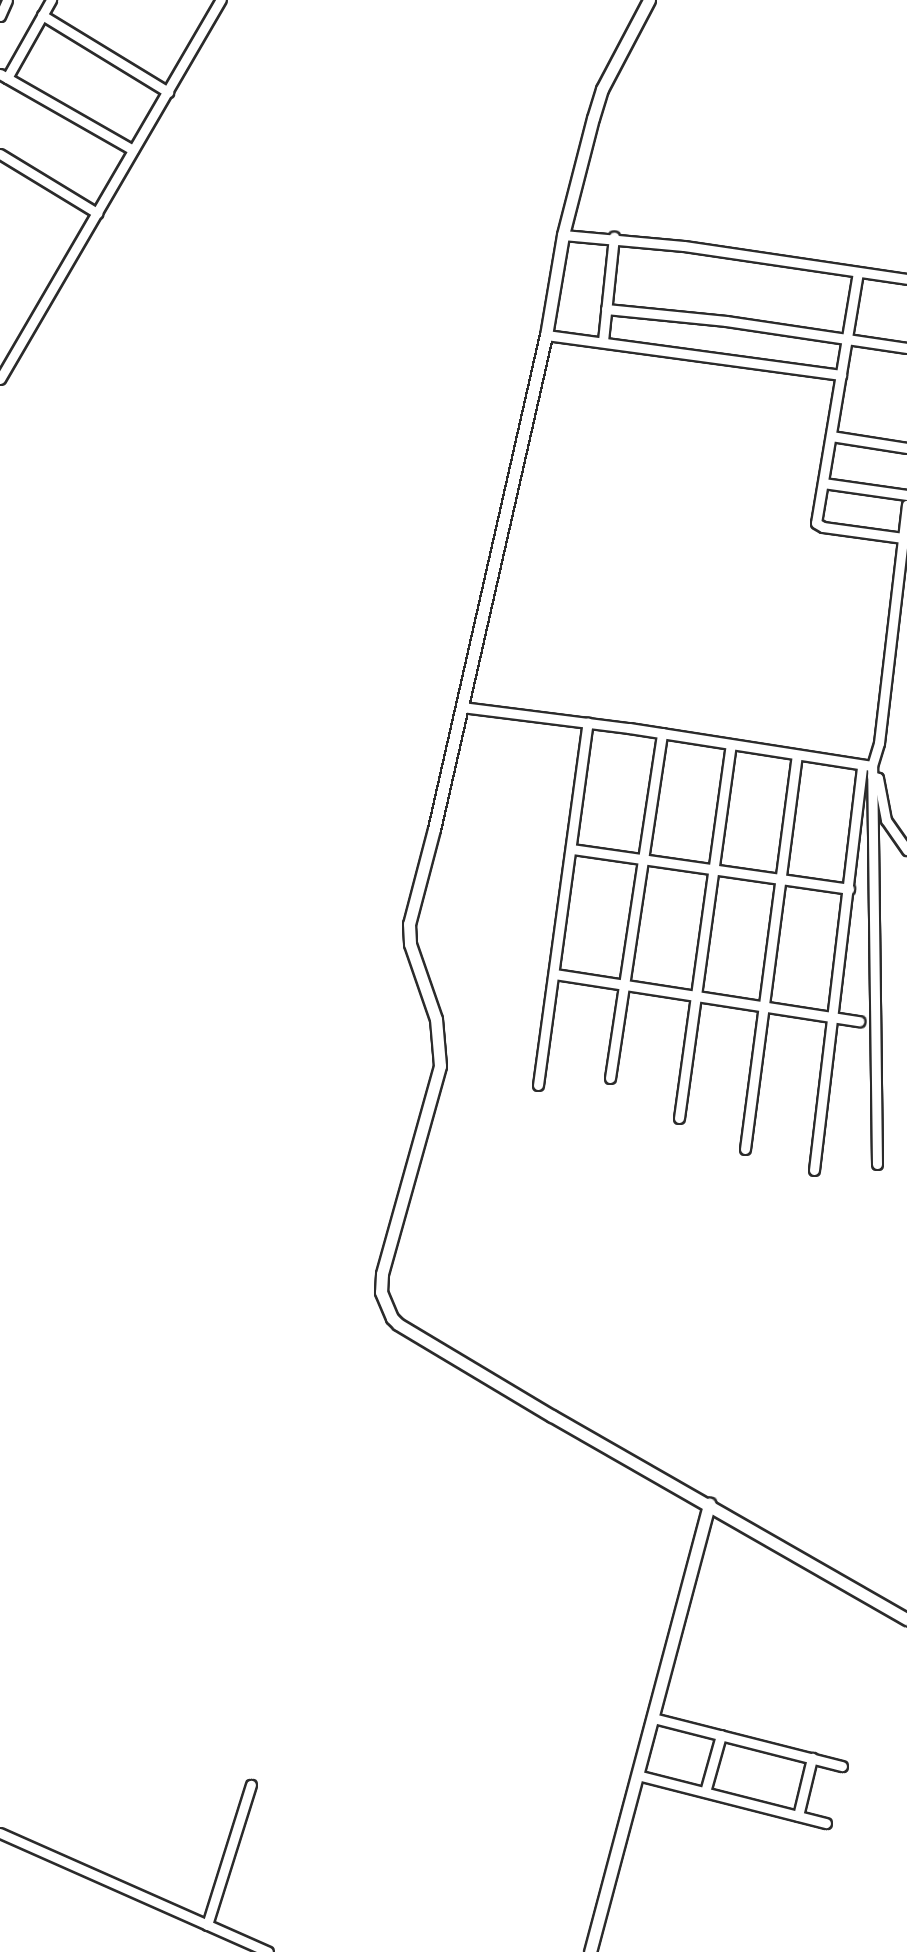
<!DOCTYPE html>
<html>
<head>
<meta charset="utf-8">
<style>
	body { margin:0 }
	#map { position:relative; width:907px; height:1952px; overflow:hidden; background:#fff; font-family:"Gochi Hand",sans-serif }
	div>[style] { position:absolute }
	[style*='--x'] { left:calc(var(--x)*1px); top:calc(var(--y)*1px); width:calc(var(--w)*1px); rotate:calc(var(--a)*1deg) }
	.roads { filter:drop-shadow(2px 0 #2b2b2b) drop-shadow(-2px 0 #2b2b2b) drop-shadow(0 2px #2b2b2b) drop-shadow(0 -2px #2b2b2b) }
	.minor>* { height:9px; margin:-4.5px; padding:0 4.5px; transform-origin:4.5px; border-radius:4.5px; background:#fff }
	.tertiary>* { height:11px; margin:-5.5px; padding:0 5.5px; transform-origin:5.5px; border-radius:5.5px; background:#fff }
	span { translate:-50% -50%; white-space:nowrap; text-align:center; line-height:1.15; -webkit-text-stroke:7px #fff; paint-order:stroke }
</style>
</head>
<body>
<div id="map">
	<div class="roads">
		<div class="minor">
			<div style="--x:42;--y:15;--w:148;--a:31.4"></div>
			<div style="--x:0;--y:16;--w:17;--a:-66"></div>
			<div style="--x:0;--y:74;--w:153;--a:29.7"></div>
			<div style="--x:7;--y:78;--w:90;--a:-60.6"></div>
			<div style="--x:0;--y:154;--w:114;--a:31.3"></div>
			<div style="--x:563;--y:235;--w:121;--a:5.2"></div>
			<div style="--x:684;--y:246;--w:225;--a:8.4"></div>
			<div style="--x:858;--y:272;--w:254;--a:99.5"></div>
			<div style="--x:816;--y:523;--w:8;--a:30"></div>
			<div style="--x:823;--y:527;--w:81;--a:7.8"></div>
			<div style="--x:606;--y:309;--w:121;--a:5.7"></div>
			<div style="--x:726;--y:321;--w:183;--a:8.5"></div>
			<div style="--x:546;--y:335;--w:298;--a:7.7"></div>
			<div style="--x:603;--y:341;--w:105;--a:-84"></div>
			<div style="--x:0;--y:379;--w:439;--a:-59.8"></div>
			<div style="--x:831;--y:436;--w:77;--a:9"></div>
			<div style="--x:823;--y:483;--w:85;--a:8.1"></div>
			<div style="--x:462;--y:707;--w:168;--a:7.2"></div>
			<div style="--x:629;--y:728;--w:246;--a:8.9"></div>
			<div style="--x:872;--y:776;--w:6;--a:18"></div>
			<div style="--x:878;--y:778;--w:43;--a:79.2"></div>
			<div style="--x:886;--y:820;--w:37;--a:55"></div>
			<div style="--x:572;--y:849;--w:280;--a:8.2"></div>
			<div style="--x:554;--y:974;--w:309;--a:8.8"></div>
			<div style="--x:610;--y:1078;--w:349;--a:-81.4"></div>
			<div style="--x:538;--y:1085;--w:366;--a:-82.2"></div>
			<div style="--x:679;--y:1118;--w:377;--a:-82.1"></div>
			<div style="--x:745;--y:1149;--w:397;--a:-82.5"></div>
			<div style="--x:877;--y:1164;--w:398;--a:-90.7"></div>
			<div style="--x:872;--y:766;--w:24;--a:-73"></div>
			<div style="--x:879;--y:743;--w:240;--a:-83.3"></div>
			<div style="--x:814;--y:1170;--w:407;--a:-83.2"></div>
			<div style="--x:653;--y:1718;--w:195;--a:14.3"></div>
			<div style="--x:637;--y:1775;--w:195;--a:14.3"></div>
			<div style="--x:705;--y:1792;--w:59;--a:-74.3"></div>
			<div style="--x:798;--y:1816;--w:60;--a:-76.4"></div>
			<div style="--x:0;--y:1833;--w:293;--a:23.9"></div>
			<div style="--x:207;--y:1925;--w:147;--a:-72.6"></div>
		</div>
		<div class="tertiary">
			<div style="--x:649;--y:0;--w:101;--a:117.8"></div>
			<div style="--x:602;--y:89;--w:30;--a:107"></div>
			<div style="--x:593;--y:118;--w:121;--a:104.4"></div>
			<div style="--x:563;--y:235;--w:101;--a:99.6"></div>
			<div style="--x:546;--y:335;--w:507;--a:102.77"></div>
			<div style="--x:434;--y:829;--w:98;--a:104.7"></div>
			<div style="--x:409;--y:924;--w:20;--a:87"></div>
			<div style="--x:410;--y:944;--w:79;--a:70.9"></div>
			<div style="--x:436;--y:1019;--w:47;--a:85.1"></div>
			<div style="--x:440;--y:1066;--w:216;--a:105.6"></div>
			<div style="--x:382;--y:1274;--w:18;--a:93"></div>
			<div style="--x:381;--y:1292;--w:28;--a:67"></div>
			<div style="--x:392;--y:1318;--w:8;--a:45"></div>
			<div style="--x:398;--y:1324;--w:179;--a:30.9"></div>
			<div style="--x:552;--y:1416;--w:409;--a:29.8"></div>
			<div style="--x:590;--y:1952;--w:464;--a:-75.1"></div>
		</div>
	</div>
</div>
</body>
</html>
